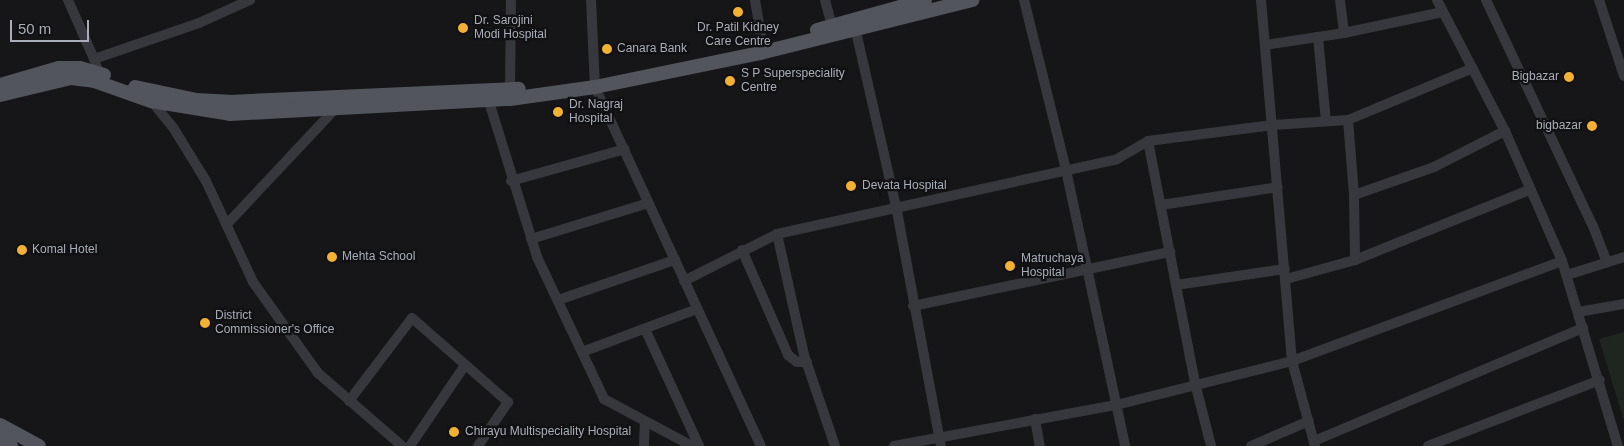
<!DOCTYPE html>
<html>
<head>
<meta charset="utf-8">
<style>
	body { margin:0 }
	#map { position:relative; width:1624px; height:446px; overflow:hidden; background:#161618; font-family:Arial,sans-serif }
	div>[style] { position:absolute }
	[style*='--x'] { left:calc(var(--x)*1px); top:calc(var(--y)*1px); width:calc(var(--w)*1px); rotate:calc(var(--a)*1deg) }
	.green>* { inset:0; background:#1e261f }
	.minor>* { height:10px; margin:-5px; padding:0 5px; transform-origin:5px; border-radius:5px; background:#37383d }
	.major>* { height:14px; margin:-7px; padding:0 7px; transform-origin:7px; border-radius:7px; background:#53555c }
	.dots>* { width:14px; height:14px; translate:-50% -50%; box-sizing:border-box; border:2px solid #111113; border-radius:50% }
	span { translate:-50% -50%; white-space:nowrap; text-align:center; line-height:1.15; -webkit-text-stroke:4.5px #111113; paint-order:stroke }
	.poi-label { font-size:12px; color:#a8adb8 }
	.left { translate:0 -50%; text-align:left }
	.right { translate:-100% -50%; text-align:right }
	.scale { position:absolute; left:10px; top:20px; width:79px; height:22px; box-sizing:border-box; border:2px solid #a8adb8; border-top:0; padding-left:6px; font-size:15px; line-height:18px; white-space:nowrap; color:#a8adb8; -webkit-text-stroke:4px #111113; paint-order:stroke }
</style>
</head>
<body>
<div id="map">
	<div class="green">
		<div style="clip-path:polygon(1624px 332px,1624px 421px,1599px 339px)"></div>
	</div>
	<div class="minor">
		<div style="--x:68;--y:0;--w:64;--a:66.2"></div>
		<div style="--x:591;--y:0;--w:87;--a:87.4"></div>
		<div style="--x:595;--y:87;--w:396;--a:65.2"></div>
		<div style="--x:755;--y:0;--w:54;--a:80.4"></div>
		<div style="--x:825;--y:0;--w:27;--a:75"></div>
		<div style="--x:1024;--y:0;--w:175;--a:76.1"></div>
		<div style="--x:1066;--y:170;--w:282;--a:77.9"></div>
		<div style="--x:1261;--y:0;--w:362;--a:85.1"></div>
		<div style="--x:1292;--y:361;--w:88;--a:74.9"></div>
		<div style="--x:1340;--y:0;--w:33;--a:83"></div>
		<div style="--x:1437;--y:0;--w:148;--a:62.6"></div>
		<div style="--x:1505;--y:131;--w:142;--a:66.3"></div>
		<div style="--x:1562;--y:261;--w:193;--a:73.2"></div>
		<div style="--x:1486;--y:0;--w:250;--a:64.7"></div>
		<div style="--x:1593;--y:226;--w:39;--a:69"></div>
		<div style="--x:1599;--y:0;--w:80;--a:71.8"></div>
		<div style="--x:854;--y:23;--w:188;--a:77.1"></div>
		<div style="--x:896;--y:206;--w:244;--a:79.4"></div>
		<div style="--x:1318;--y:37;--w:84;--a:84.6"></div>
		<div style="--x:1265;--y:45;--w:80;--a:-8.6"></div>
		<div style="--x:1344;--y:33;--w:101;--a:-12"></div>
		<div style="--x:100;--y:77;--w:19;--a:-108"></div>
		<div style="--x:94;--y:59;--w:111;--a:-18.9"></div>
		<div style="--x:199;--y:23;--w:56;--a:-24.3"></div>
		<div style="--x:510;--y:90;--w:90;--a:-89.4"></div>
		<div style="--x:487;--y:95;--w:170;--a:72.8"></div>
		<div style="--x:537;--y:257;--w:157;--a:64.7"></div>
		<div style="--x:604;--y:399;--w:100;--a:28.1"></div>
		<div style="--x:150;--y:99;--w:38;--a:51"></div>
		<div style="--x:174;--y:129;--w:61;--a:58.4"></div>
		<div style="--x:206;--y:181;--w:111;--a:65"></div>
		<div style="--x:253;--y:282;--w:112;--a:54.5"></div>
		<div style="--x:318;--y:373;--w:111;--a:41"></div>
		<div style="--x:1348;--y:120;--w:75;--a:85.4"></div>
		<div style="--x:1354;--y:195;--w:65;--a:89.1"></div>
		<div style="--x:1148;--y:141;--w:251;--a:79"></div>
		<div style="--x:1196;--y:387;--w:61;--a:75.7"></div>
		<div style="--x:511;--y:181;--w:118;--a:-15.7"></div>
		<div style="--x:1354;--y:195;--w:85;--a:-19.3"></div>
		<div style="--x:1434;--y:167;--w:80;--a:-26.9"></div>
		<div style="--x:1161;--y:205;--w:118;--a:-8.7"></div>
		<div style="--x:228;--y:223;--w:155;--a:-46.8"></div>
		<div style="--x:334;--y:110;--w:6;--a:-90"></div>
		<div style="--x:777;--y:234;--w:124;--a:77.4"></div>
		<div style="--x:804;--y:355;--w:96;--a:71.2"></div>
		<div style="--x:531;--y:239;--w:123;--a:-17"></div>
		<div style="--x:742;--y:250;--w:115;--a:66.3"></div>
		<div style="--x:788;--y:355;--w:11;--a:38"></div>
		<div style="--x:797;--y:362;--w:10;--a:0"></div>
		<div style="--x:1567;--y:275;--w:60;--a:-17.5"></div>
		<div style="--x:1286;--y:279;--w:72;--a:-15.4"></div>
		<div style="--x:1355;--y:260;--w:188;--a:-21.9"></div>
		<div style="--x:684;--y:281;--w:104;--a:-26.8"></div>
		<div style="--x:777;--y:234;--w:348;--a:-12.4"></div>
		<div style="--x:1117;--y:159;--w:36;--a:-30"></div>
		<div style="--x:1148;--y:141;--w:126;--a:-7.3"></div>
		<div style="--x:1273;--y:125;--w:75;--a:-3.8"></div>
		<div style="--x:1348;--y:120;--w:135;--a:-22.6"></div>
		<div style="--x:1176;--y:285;--w:110;--a:-8.4"></div>
		<div style="--x:558;--y:300;--w:124;--a:-18.9"></div>
		<div style="--x:913;--y:306;--w:263;--a:-11.9"></div>
		<div style="--x:1578;--y:312;--w:47;--a:-9.9"></div>
		<div style="--x:645;--y:329;--w:129;--a:65.2"></div>
		<div style="--x:582;--y:352;--w:123;--a:-20.5"></div>
		<div style="--x:349;--y:401;--w:104;--a:-52.8"></div>
		<div style="--x:412;--y:318;--w:128;--a:41.2"></div>
		<div style="--x:508;--y:402;--w:53;--a:124.3"></div>
		<div style="--x:1035;--y:419;--w:27;--a:80"></div>
		<div style="--x:1314;--y:441;--w:292;--a:-22.8"></div>
		<div style="--x:410;--y:446;--w:98;--a:-55.8"></div>
		<div style="--x:644;--y:446;--w:25;--a:-88"></div>
		<div style="--x:894;--y:446;--w:226;--a:-10.5"></div>
		<div style="--x:1116;--y:405;--w:181;--a:-14"></div>
		<div style="--x:1292;--y:361;--w:288;--a:-20.3"></div>
		<div style="--x:1251;--y:446;--w:63;--a:-23.3"></div>
		<div style="--x:1428;--y:446;--w:184;--a:-21"></div>
	</div>
	<div class="major">
		<div style="--x:817;--y:30;--w:112;--a:-15.5"></div>
		<div style="--x:0;--y:85;--w:61;--a:-16.1"></div>
		<div style="--x:59;--y:68;--w:21;--a:0"></div>
		<div style="--x:80;--y:68;--w:25;--a:16"></div>
		<div style="--x:135;--y:87;--w:62;--a:12"></div>
		<div style="--x:196;--y:100;--w:33;--a:3"></div>
		<div style="--x:229;--y:102;--w:290;--a:-2.6"></div>
		<div style="--x:0;--y:95;--w:73;--a:-13.5"></div>
		<div style="--x:71;--y:78;--w:23;--a:7"></div>
		<div style="--x:94;--y:81;--w:60;--a:19.3"></div>
		<div style="--x:151;--y:101;--w:80;--a:9.3"></div>
		<div style="--x:230;--y:114;--w:280;--a:-3.1"></div>
		<div style="--x:510;--y:99;--w:86;--a:-8"></div>
		<div style="--x:595;--y:87;--w:168;--a:-11.6"></div>
		<div style="--x:760;--y:53;--w:219;--a:-14"></div>
		<div style="--x:0;--y:425;--w:44;--a:28.3"></div>
		<div style="--x:0;--y:439;--w:13;--a:32"></div>
	</div>
	<div class="dots">
		<div style="left:738px;top:12px;background:#f2b134"></div>
		<div style="left:463px;top:28px;background:#f2b134"></div>
		<div style="left:607px;top:49px;background:#f2b134"></div>
		<div style="left:1569px;top:77px;background:#f2b134"></div>
		<div style="left:730px;top:81px;background:#f2b134"></div>
		<div style="left:558px;top:112px;background:#f2b134"></div>
		<div style="left:1592px;top:126px;background:#f2b134"></div>
		<div style="left:851px;top:186px;background:#f2b134"></div>
		<div style="left:22px;top:250px;background:#f2b134"></div>
		<div style="left:332px;top:257px;background:#f2b134"></div>
		<div style="left:1010px;top:266px;background:#f2b134"></div>
		<div style="left:205px;top:323px;background:#f2b134"></div>
		<div style="left:454px;top:432px;background:#f2b134"></div>
	</div>
	<div class="poi-label">
		<span class="left" style="left:474px;top:28px">Dr. Sarojini<br>Modi Hospital</span>
		<span style="left:738px;top:35px">Dr. Patil Kidney<br>Care Centre</span>
		<span class="left" style="left:617px;top:49px">Canara Bank</span>
		<span class="left" style="left:741px;top:81px">S P Superspeciality<br>Centre</span>
		<span class="right" style="left:1559px;top:77px">Bigbazar</span>
		<span class="left" style="left:569px;top:112px">Dr. Nagraj<br>Hospital</span>
		<span class="right" style="left:1582px;top:126px">bigbazar</span>
		<span class="left" style="left:862px;top:186px">Devata Hospital</span>
		<span class="left" style="left:32px;top:250px">Komal Hotel</span>
		<span class="left" style="left:342px;top:257px">Mehta School</span>
		<span class="left" style="left:1021px;top:266px">Matruchaya<br>Hospital</span>
		<span class="left" style="left:215px;top:323px">District<br>Commissioner's Office</span>
		<span class="left" style="left:465px;top:432px">Chirayu Multispeciality Hospital</span>
	</div>
	<div class="scale">50 m</div>
</div>
</body>
</html>
